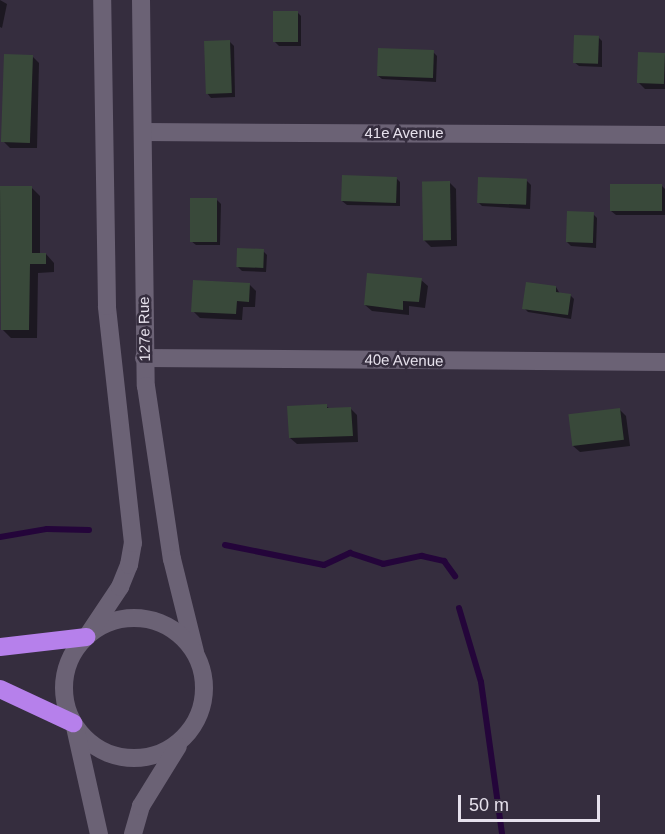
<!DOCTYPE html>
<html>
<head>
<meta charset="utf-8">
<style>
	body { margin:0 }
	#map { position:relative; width:665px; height:834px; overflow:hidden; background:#352d3e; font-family:Arial,sans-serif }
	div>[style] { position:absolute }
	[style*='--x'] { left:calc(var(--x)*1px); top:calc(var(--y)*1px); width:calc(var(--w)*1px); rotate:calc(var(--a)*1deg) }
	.shadow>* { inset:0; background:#0007 }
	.stream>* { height:6px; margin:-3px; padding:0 3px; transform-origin:3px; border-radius:3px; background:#24053a }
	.building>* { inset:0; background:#39493a; transform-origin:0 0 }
	.minor>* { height:18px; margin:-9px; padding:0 9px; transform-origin:9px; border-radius:9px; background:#6b6275 }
	.secondary>* { height:18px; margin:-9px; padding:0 9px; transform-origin:9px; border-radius:9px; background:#6b6275 }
	.secondary>.ring { margin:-9px; padding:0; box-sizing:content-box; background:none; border:18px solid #6b6275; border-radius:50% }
	.motorway>* { height:18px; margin:-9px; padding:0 9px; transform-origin:9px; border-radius:9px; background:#b680eb }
	span { translate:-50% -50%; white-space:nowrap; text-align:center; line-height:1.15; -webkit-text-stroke:5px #352d3e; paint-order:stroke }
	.street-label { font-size:15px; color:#e6e1ec }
	.scale { position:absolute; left:458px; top:795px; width:142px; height:27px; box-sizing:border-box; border:3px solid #e6e1ec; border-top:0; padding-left:8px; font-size:18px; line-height:21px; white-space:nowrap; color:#e6e1ec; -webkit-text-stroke:4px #352d3e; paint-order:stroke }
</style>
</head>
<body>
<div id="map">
	<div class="shadow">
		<div style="clip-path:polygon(0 0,7px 4px,2px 28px,0 27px)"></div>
		<div style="clip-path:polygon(297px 12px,301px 16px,301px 46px,279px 46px,275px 42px)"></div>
		<div style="clip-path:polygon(598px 37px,602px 41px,602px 67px,579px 66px,574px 62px)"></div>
		<div style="clip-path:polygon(230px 42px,234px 46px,235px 97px,211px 98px,207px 93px)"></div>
		<div style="clip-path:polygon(433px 52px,437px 56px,436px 82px,382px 79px,377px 75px)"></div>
		<div style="clip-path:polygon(665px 54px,665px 89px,645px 89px,638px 82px)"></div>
		<div style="clip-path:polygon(33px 57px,39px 63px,37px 148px,10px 148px,3px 141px)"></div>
		<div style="clip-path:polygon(396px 178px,400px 182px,400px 206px,347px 205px,342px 201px)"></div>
		<div style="clip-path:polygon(527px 181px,531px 185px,530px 209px,482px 206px,478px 202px)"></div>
		<div style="clip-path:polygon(450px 183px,456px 189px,457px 246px,431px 247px,424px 240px)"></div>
		<div style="clip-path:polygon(661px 185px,665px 189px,665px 215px,616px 215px,611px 211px)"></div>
		<div style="clip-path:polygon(0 187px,31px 187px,40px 196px,40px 254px,46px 254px,54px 263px,54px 272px,38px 273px,37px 338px,11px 338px,2px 329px)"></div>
		<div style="clip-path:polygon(217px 200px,221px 204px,220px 245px,196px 245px,191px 241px)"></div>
		<div style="clip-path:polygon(593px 214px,597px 218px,596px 248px,571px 246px,567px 242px)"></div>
		<div style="clip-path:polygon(263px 251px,267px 255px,266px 272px,242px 271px,238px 267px)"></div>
		<div style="clip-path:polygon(421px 280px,428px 286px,425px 308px,409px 306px,409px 315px,372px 311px,365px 305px)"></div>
		<div style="clip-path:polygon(249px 284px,256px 291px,255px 307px,243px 307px,242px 320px,200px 318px,193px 311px)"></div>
		<div style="clip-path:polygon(556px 287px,560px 294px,570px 295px,574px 299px,571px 319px,528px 312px,524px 308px)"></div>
		<div style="clip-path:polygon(326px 406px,330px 409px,351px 409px,357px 415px,358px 442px,297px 444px,290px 438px)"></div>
		<div style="clip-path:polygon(620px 410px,626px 416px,630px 446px,580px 452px,573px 446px)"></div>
	</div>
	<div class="stream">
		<div style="--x:0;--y:537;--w:48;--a:-9.7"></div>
		<div style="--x:47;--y:529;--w:42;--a:1.4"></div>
		<div style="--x:225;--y:545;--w:101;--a:11.4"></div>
		<div style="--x:324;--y:565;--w:29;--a:-25"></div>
		<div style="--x:350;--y:553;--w:35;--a:18"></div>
		<div style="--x:383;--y:564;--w:40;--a:-12"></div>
		<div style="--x:422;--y:556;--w:23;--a:13"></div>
		<div style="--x:444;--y:561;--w:19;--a:54"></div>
		<div style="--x:459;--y:608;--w:77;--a:73.4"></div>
		<div style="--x:481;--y:682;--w:153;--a:82.1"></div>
	</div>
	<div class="building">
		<div style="left:273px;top:11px;width:25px;height:31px"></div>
		<div style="left:574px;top:35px;width:25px;height:28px;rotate:2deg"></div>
		<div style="left:230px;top:40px;width:53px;height:26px;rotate:88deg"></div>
		<div style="left:378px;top:48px;width:56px;height:28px;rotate:2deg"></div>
		<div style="left:638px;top:52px;width:27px;height:31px;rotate:2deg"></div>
		<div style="left:4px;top:54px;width:29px;height:88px;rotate:2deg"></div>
		<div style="left:342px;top:175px;width:55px;height:26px;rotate:2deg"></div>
		<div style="left:478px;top:177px;width:49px;height:26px;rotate:2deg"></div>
		<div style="left:450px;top:181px;width:59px;height:28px;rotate:89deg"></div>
		<div style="left:610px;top:184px;width:52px;height:27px"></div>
		<div style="clip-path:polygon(0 186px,32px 186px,32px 253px,46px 253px,46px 264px,30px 264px,29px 330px,1px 330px)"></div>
		<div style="left:190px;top:198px;width:27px;height:44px"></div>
		<div style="left:567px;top:211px;width:27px;height:31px;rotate:2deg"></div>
		<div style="left:237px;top:248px;width:27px;height:19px;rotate:2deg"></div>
		<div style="clip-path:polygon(367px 273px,422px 278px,419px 302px,403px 301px,403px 310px,364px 305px)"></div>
		<div style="clip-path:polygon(193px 280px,250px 283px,249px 302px,237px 301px,236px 314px,191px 312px)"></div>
		<div style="clip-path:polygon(526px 282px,556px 286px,556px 292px,571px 294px,568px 315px,522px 309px)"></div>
		<div style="clip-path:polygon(327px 404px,327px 408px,351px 407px,353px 436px,289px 438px,287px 406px)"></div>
		<div style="left:620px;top:408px;width:32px;height:52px;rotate:83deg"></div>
	</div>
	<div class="minor">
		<div style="--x:143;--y:132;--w:522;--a:0.33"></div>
		<div style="--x:144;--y:358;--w:521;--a:0.44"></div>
	</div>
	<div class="secondary">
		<div style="--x:141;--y:0;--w:386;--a:89.3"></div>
		<div style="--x:146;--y:386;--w:175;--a:81.5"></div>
		<div style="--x:172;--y:559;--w:96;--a:76.1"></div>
		<div class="ring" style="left:64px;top:618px;width:122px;height:122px"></div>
		<div style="--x:88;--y:635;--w:58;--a:-56.3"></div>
		<div style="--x:120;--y:587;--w:24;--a:-68"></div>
		<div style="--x:129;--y:565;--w:22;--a:-80"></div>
		<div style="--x:133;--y:543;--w:238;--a:-96.3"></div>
		<div style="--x:107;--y:306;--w:306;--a:-90.9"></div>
		<div style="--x:75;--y:727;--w:110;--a:77.4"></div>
		<div style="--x:133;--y:834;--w:29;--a:-74"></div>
		<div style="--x:141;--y:806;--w:70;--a:-58.3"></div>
	</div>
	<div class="motorway">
		<div style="--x:0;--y:647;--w:87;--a:-6.6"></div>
		<div style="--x:0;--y:689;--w:81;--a:25"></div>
	</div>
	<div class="street-label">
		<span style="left:404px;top:133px">41e Avenue</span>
		<span style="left:144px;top:329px;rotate:-91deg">127e Rue</span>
		<span style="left:404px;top:360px;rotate:1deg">40e Avenue</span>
	</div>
	<div class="scale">50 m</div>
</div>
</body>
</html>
